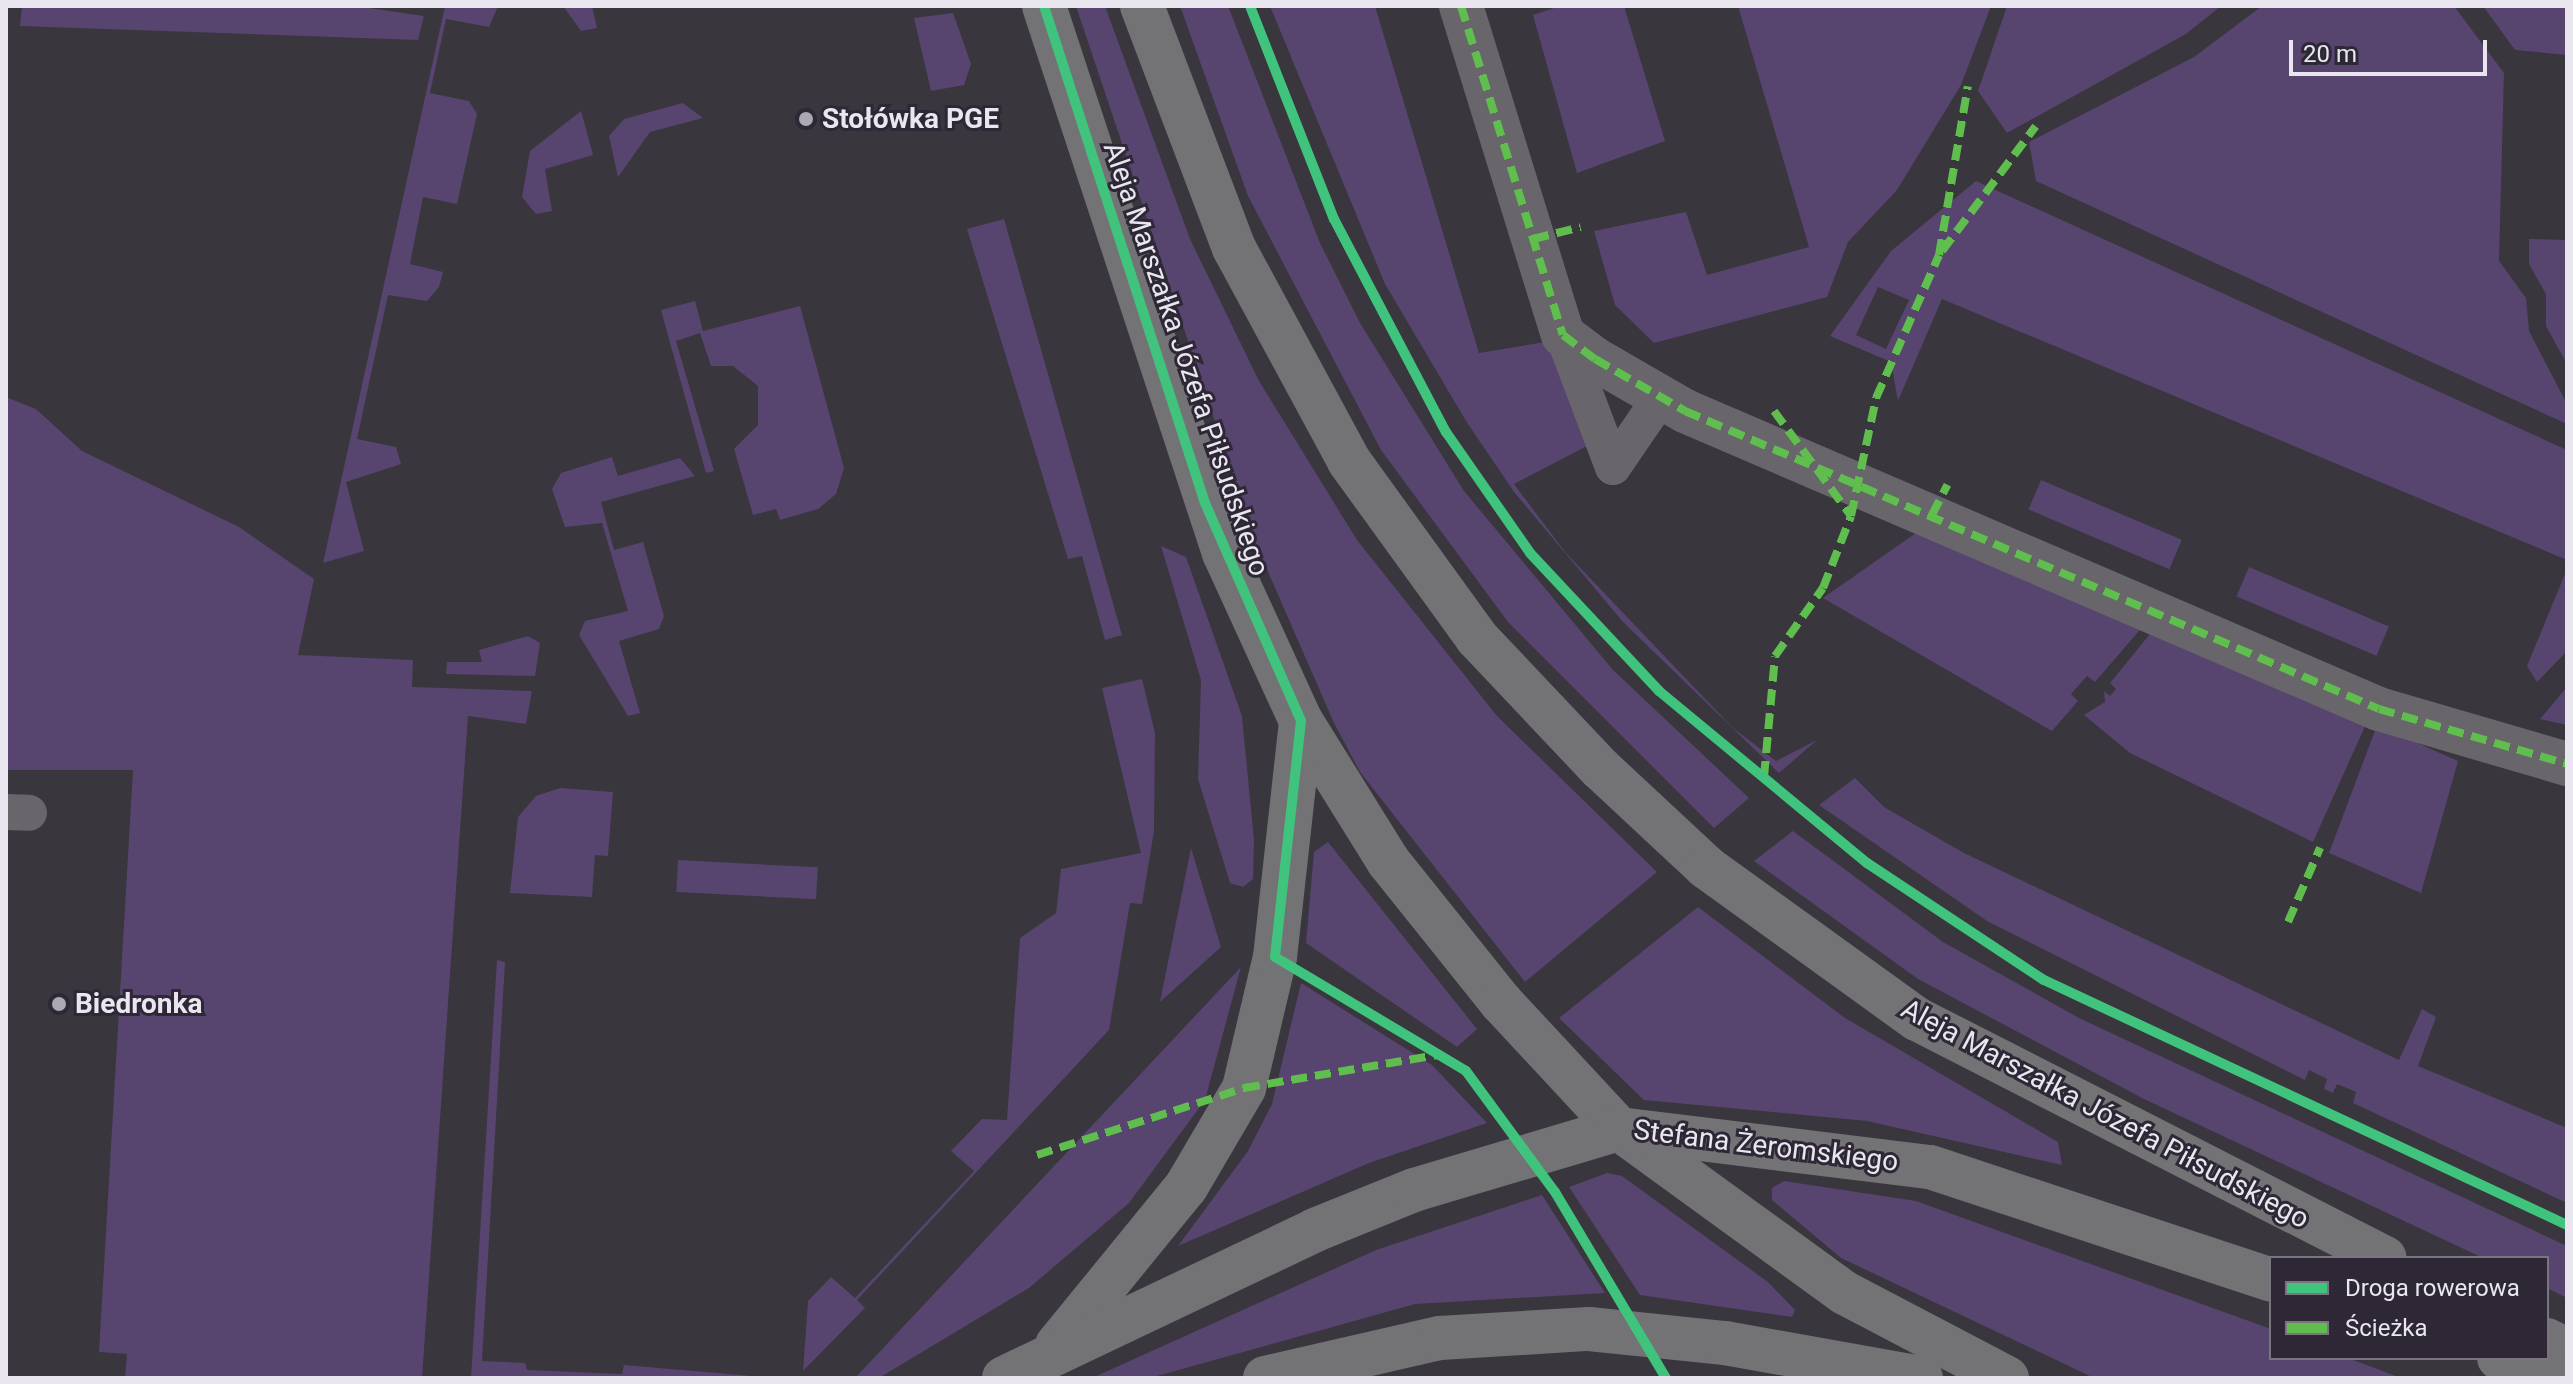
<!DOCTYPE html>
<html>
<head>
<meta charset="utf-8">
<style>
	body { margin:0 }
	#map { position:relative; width:2573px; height:1384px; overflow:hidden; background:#39363e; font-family:Roboto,sans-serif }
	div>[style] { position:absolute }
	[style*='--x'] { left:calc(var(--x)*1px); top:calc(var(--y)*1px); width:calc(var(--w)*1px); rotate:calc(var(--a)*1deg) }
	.green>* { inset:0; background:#57446f; transform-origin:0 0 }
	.lane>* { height:36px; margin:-18px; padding:0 18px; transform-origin:18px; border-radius:18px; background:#68666a }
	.street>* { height:44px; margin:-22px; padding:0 22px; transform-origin:22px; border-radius:22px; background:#68666a }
	.secondary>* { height:44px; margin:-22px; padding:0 22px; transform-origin:22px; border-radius:22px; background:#737275 }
	.quiet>* { height:8px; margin-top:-4px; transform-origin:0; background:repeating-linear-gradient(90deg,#5fbe4e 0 16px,transparent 0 24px) }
	.cycleway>* { height:10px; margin:-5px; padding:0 5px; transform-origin:5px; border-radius:5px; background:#40c37c }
	.dots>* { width:22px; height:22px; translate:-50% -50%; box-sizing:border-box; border:4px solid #2e2836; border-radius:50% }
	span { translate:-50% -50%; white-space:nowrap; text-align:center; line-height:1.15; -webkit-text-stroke:6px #2e2836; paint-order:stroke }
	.poi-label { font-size:28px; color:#eae6ef; font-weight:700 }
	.left { translate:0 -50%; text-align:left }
	.street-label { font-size:28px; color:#eae6ef }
	.frame { position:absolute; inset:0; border:8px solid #eae6ef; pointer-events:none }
	.legend { position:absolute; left:2269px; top:1256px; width:280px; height:104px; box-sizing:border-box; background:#2e2836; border:2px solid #797480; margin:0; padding:10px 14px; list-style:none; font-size:24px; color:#eae6ef }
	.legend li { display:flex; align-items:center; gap:16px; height:40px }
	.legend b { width:40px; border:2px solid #797480 }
	.scale { position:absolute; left:2289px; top:40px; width:198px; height:36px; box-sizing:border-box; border:4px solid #eae6ef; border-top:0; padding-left:10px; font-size:24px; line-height:28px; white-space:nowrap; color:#eae6ef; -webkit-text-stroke:6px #2e2836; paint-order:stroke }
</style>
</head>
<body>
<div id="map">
	<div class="green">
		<div style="clip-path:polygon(22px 6px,355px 6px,424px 16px,418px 40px,20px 26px)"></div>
		<div style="clip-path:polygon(445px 6px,498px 6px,489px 27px,446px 19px,430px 93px,469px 101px,477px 114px,457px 204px,423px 197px,410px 264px,443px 272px,439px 287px,427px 301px,388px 295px,357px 439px,396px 447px,401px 464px,346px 482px,364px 551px,323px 563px)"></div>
		<div style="clip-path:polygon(563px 6px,592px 6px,597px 28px,581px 31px)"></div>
		<div style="clip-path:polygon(1076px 6px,1105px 6px,1190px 239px,1259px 381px,1357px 540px,1497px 716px,1657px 872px,1525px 982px,1360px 772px,1334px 723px,1256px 544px)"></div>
		<div style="clip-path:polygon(1180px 6px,1228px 6px,1320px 243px,1360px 323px,1464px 491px,1613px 670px,1749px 798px,1714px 828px,1508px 622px,1381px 450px,1248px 196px)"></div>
		<div style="clip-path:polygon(1270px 6px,1375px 6px,1479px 353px,1557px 340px,1589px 445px,1514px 484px,1566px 553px,1732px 727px,1776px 761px,1817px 740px,1779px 773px,1623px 622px,1514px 492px,1466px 421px,1385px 284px)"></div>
		<div style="clip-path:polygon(1560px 6px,1624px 6px,1665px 141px,1577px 173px,1533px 15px)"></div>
		<div style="clip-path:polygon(1738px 6px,1991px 6px,1961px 85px,1897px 190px,1848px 242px,1827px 297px,1654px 343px,1615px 305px,1594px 231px,1686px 212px,1707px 275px,1809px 247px)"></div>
		<div style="clip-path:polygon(2007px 6px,2221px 6px,2186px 34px,2007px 133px,1978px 91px)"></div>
		<div style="clip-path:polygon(2262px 6px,2454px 6px,2504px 73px,2499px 261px,2526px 298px,2529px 331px,2567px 404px,2567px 424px,2036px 181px,2029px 142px,2194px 57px)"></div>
		<div style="clip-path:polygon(2483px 6px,2567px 6px,2567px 55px,2515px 50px)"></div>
		<div style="clip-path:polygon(953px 13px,971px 64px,964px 85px,931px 91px,914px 18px)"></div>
		<div style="clip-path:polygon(683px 103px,703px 118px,650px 132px,618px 177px,609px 136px,624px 119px)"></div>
		<div style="clip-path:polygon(581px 111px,593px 155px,545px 169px,552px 211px,536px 214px,522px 197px,530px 151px)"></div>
		<div style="clip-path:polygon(evenodd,1976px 181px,2567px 450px,2567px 560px,1942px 299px,1898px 401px,1891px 362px,1830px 336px,1891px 251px,1976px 181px,1878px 287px,1909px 300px,1886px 349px,1856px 335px,1878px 287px)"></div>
		<div style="clip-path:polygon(1004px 219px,1122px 635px,1105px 640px,1082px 556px,1068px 559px,967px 229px)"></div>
		<div style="clip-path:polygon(2529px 239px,2567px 240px,2567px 364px,2546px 326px,2546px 294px,2529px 264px)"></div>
		<div style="clip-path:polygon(695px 301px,703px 331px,800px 306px,844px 468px,836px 494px,818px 509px,780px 520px,776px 509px,753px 515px,734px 449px,758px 425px,758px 386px,733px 366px,711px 366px,700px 333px,676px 341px,714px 471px,706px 473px,661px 310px)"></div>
		<div style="clip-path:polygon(6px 397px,36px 409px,82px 451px,239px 527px,314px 579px,298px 655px,413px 660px,412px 687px,532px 691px,526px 724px,468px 716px,422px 1378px,125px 1378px,127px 1354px,99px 1352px,133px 770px,6px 770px)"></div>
		<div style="clip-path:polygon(612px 457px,618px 476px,680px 458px,695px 476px,601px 502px,614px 550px,643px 542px,664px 616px,659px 629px,619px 641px,640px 713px,628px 716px,579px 635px,585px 621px,628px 611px,602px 523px,565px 527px,552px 489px,561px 473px)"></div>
		<div style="left:2041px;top:480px;width:153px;height:32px;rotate:23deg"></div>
		<div style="clip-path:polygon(1923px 528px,2145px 624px,2095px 682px,2087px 676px,2071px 694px,2078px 701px,2052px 731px,1823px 598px)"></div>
		<div style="clip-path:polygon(1161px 546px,1186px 557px,1242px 716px,1254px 840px,1253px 879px,1243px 887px,1230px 883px,1198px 779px,1201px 680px)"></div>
		<div style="left:2249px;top:567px;width:152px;height:32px;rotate:23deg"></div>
		<div style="clip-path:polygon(2567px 569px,2567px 651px,2537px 682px,2527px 666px)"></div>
		<div style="clip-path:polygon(2154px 629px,2366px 724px,2313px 842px,2130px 753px,2084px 715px,2105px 702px,2104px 691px,2110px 696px,2116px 689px,2110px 683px)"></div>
		<div style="clip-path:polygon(528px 636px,540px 643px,535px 676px,446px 674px,447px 662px,482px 662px,479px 650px)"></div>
		<div style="clip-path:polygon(1142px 679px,1155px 733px,1154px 831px,1142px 904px,1130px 903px,1109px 1030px,857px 1300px,865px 1308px,803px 1371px,808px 1301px,831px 1277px,855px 1298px,974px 1171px,951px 1151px,982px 1119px,1007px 1120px,1020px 938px,1056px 913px,1061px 869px,1141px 853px,1102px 688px)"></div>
		<div style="clip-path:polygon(2567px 687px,2567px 725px,2540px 719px)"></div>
		<div style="clip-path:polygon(2377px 725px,2458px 761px,2421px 893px,2329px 853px)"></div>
		<div style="clip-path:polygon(1855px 778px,1884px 807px,1964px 853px,2399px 1060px,2422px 1009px,2436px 1017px,2418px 1066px,2567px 1128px,2567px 1203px,2353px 1103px,2356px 1092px,2337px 1084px,2333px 1093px,2324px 1089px,2327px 1079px,2309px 1070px,2305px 1080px,1987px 921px,1819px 805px)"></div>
		<div style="clip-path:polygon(560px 788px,613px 792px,608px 856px,595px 855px,592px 897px,510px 893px,518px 817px,536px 796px)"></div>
		<div style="clip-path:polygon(1793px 831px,1943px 942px,2079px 1018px,2567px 1246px,2567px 1298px,2547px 1288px,2547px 1258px,2483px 1258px,2144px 1099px,1918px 979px,1754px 861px)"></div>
		<div style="clip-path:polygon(1328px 842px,1477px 1029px,1457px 1047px,1306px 943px,1314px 852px)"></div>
		<div style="clip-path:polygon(1191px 848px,1221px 947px,1160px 1002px)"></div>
		<div style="left:678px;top:860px;width:140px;height:32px;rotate:3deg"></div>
		<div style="clip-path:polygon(1698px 907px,1845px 1018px,2058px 1142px,2062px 1165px,1867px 1121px,1644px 1100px,1559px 1018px)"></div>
		<div style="clip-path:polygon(497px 960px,505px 962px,482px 1361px,525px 1363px,527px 1370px,622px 1374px,624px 1365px,776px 1378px,471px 1378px)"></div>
		<div style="clip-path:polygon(1241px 967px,1205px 1100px,1129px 1203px,1029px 1288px,879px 1378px,855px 1378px)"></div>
		<div style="clip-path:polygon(1301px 983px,1432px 1065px,1487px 1123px,1369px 1163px,1178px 1246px,1248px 1151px,1272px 1104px)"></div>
		<div style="clip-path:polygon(1607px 1173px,1622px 1176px,1768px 1282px,1795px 1310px,1792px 1317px,1640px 1295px,1569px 1187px)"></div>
		<div style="clip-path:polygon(1784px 1181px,1916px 1201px,2271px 1329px,2271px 1358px,2348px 1358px,2401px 1378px,2094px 1378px,1841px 1258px,1772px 1200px,1772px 1188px)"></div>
		<div style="clip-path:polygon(1542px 1195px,1605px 1293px,1415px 1304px,1150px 1378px,1092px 1378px,1376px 1250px)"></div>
	</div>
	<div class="lane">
		<div style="--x:1563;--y:335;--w:141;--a:69.3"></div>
		<div style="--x:1613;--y:467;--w:85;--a:-55.6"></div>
		<div style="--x:6;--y:812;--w:23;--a:2"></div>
	</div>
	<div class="street">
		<div style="--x:1461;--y:6;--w:344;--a:72.8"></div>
		<div style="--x:1563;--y:335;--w:40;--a:37"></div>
		<div style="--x:1595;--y:359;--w:104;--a:30"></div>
		<div style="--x:1685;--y:411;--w:755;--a:23.24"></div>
		<div style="--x:2379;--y:709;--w:196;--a:16.3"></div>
	</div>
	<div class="secondary">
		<div style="--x:1044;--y:6;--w:576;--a:71.79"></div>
		<div style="--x:1224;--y:553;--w:185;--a:65.4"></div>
		<div style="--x:1301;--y:721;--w:165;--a:58.1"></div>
		<div style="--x:1388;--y:861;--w:181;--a:51.3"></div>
		<div style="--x:1501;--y:1002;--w:173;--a:47.1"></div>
		<div style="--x:1619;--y:1129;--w:279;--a:36"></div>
		<div style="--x:1845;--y:1293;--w:183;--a:27.7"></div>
		<div style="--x:1142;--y:6;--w:259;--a:69.2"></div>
		<div style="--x:1234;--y:248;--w:242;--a:61.6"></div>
		<div style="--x:1349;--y:461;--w:218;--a:54.1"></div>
		<div style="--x:1477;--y:638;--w:180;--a:46.6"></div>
		<div style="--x:1601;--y:769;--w:144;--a:43"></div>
		<div style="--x:1706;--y:867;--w:260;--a:35.8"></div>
		<div style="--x:1917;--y:1019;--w:525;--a:27.05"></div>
		<div style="--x:2547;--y:1340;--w:22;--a:27"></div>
		<div style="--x:1057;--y:1345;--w:204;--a:-50.8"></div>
		<div style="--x:1186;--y:1187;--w:115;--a:-59.6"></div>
		<div style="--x:1244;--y:1088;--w:135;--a:-76.7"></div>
		<div style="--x:1275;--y:957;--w:237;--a:-83.7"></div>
		<div style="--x:2499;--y:1358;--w:61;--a:19"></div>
		<div style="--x:1004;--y:1378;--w:344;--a:-25.4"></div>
		<div style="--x:1315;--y:1230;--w:107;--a:-22"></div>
		<div style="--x:1414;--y:1190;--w:214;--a:-16.6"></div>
		<div style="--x:1619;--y:1129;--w:313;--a:7"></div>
		<div style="--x:1930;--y:1167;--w:359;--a:18.3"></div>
		<div style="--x:1265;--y:1378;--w:180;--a:-12.9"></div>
		<div style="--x:1440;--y:1338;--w:149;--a:-3.5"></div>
		<div style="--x:1589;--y:1329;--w:137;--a:5.9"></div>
		<div style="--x:1725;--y:1343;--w:199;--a:10.1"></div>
	</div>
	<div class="quiet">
		<div style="--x:1461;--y:6;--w:344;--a:72.8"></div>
		<div style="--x:1563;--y:335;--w:40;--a:37"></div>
		<div style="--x:1595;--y:359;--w:104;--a:30"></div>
		<div style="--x:1685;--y:411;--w:755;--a:23.24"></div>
		<div style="--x:2379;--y:709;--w:196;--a:16.3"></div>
		<div style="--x:1533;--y:239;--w:49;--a:-14"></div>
		<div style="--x:1942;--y:251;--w:156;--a:-53.1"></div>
		<div style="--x:1774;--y:411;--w:130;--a:53.7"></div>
		<div style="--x:1932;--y:515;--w:34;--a:-63"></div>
		<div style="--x:1764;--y:777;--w:121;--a:-84.8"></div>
		<div style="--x:1775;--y:656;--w:83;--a:-54.8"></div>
		<div style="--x:1823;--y:588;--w:77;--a:-68.7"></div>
		<div style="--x:1851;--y:516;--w:121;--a:-78"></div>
		<div style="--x:1876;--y:398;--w:156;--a:-66.2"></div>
		<div style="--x:1939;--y:255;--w:171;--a:-80.3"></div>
		<div style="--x:2288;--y:922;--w:81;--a:-66.6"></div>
		<div style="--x:1037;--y:1155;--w:218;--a:-17.9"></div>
		<div style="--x:1244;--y:1088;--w:196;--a:-9.7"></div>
	</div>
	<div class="cycleway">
		<div style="--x:1044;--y:6;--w:522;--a:72.05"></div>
		<div style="--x:1205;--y:503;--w:238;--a:66.2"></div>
		<div style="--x:1301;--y:721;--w:237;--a:96.3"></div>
		<div style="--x:1275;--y:957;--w:222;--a:30.8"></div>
		<div style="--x:1466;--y:1071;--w:150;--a:53.7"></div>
		<div style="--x:1555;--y:1192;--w:217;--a:59.2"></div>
		<div style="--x:1250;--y:6;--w:229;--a:68.5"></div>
		<div style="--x:1334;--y:219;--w:241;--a:62.3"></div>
		<div style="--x:1446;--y:432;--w:147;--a:55.2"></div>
		<div style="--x:1530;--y:553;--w:189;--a:46.9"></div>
		<div style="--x:1659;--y:691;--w:270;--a:39.6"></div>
		<div style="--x:1867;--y:863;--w:212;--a:33.5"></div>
		<div style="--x:2044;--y:980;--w:578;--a:25.1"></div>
	</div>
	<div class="dots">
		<div style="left:806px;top:119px;background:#aca8b1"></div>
		<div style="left:59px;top:1004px;background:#aca8b1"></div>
	</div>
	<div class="poi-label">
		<span class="left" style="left:822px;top:119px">Stołówka PGE</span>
		<span class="left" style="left:75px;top:1004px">Biedronka</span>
	</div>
	<div class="street-label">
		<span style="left:1186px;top:359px;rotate:71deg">Aleja Marszałka Józefa Piłsudskiego</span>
		<span style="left:2105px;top:1114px;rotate:28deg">Aleja Marszałka Józefa Piłsudskiego</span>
		<span style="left:1766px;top:1146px;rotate:7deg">Stefana Żeromskiego</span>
	</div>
	<div class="frame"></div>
	<ul class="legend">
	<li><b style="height:10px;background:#40c37c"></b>Droga rowerowa</li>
	<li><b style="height:10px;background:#5fbe4e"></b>Ścieżka</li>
	</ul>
	<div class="scale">20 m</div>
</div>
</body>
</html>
